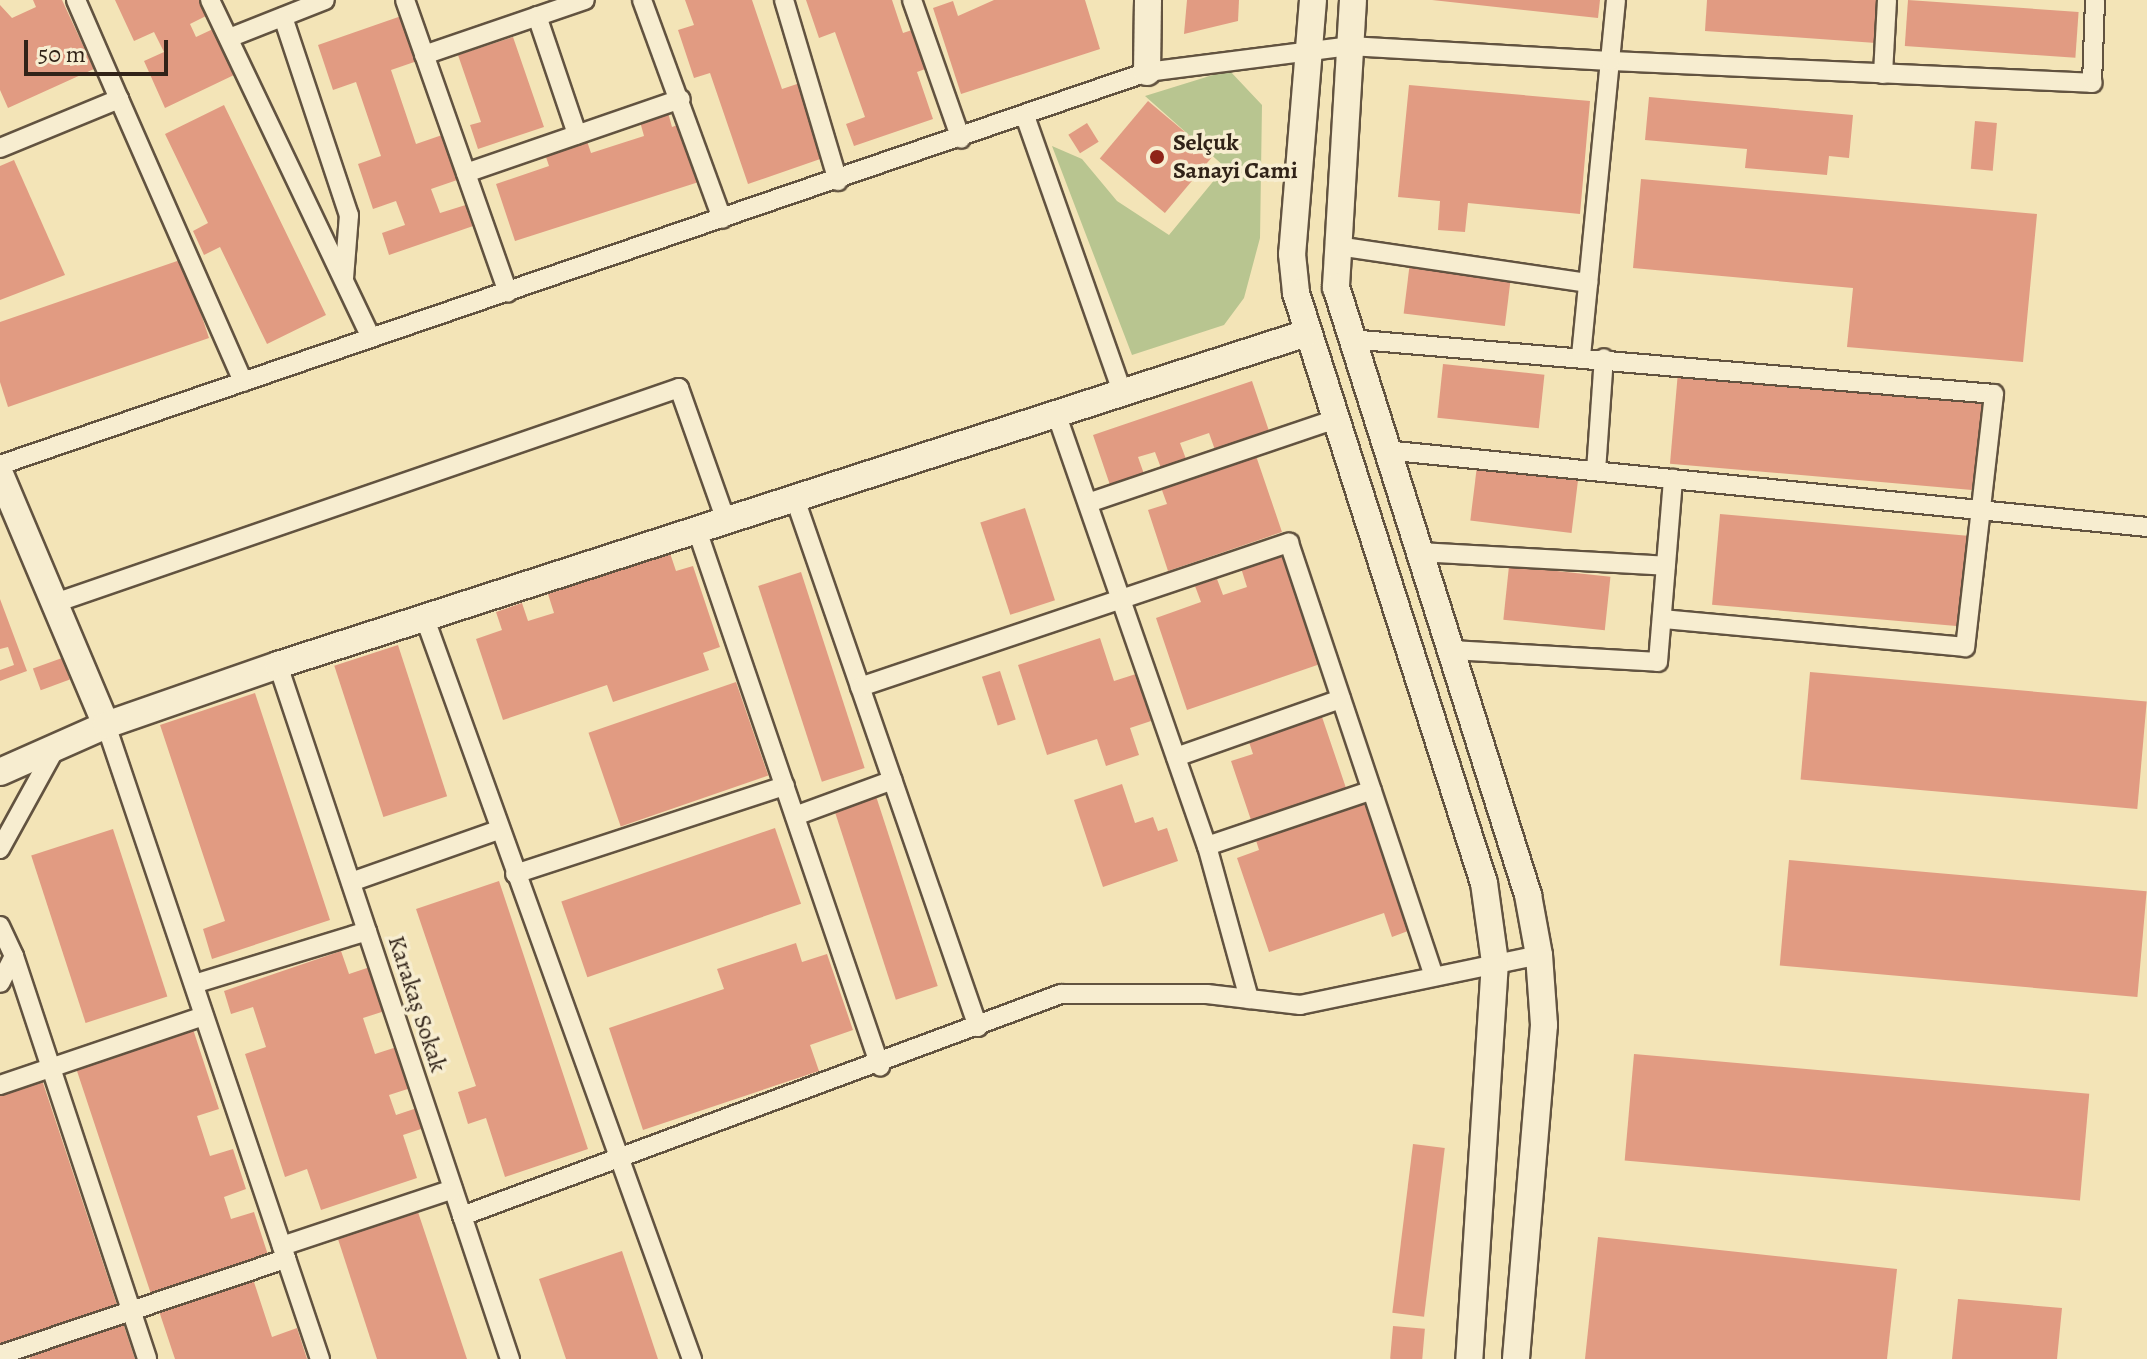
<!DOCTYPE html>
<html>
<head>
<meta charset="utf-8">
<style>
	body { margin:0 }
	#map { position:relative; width:2147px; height:1359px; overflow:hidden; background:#f3e4b7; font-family:Alegreya,serif }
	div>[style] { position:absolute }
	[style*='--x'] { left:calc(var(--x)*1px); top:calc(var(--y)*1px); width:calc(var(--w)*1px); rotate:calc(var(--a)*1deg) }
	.green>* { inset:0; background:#b8c590 }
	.building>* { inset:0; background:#e19b82; transform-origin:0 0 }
	.roads { filter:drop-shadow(2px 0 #625340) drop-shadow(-2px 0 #625340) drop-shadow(0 2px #625340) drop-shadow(0 -2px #625340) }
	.street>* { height:18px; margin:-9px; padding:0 9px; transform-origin:9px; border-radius:9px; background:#f7edd0 }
	.secondary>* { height:26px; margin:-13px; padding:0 13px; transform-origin:13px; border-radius:13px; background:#f7edd0 }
	.dots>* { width:22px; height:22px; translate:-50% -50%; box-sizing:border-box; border:4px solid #f7edd0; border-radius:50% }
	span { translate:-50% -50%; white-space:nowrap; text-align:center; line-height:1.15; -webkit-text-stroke:7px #f7edd0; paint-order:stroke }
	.poi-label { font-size:24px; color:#312318; font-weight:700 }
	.left { translate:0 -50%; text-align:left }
	.street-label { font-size:24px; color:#312318 }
	.scale { position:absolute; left:24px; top:40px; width:144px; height:36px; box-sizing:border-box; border:4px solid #312318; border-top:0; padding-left:10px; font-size:24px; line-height:28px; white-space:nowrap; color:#312318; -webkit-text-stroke:6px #f7edd0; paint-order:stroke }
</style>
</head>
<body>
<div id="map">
	<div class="green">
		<div style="clip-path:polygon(1229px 70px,1262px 105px,1260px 238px,1244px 298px,1224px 325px,1132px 355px,1052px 146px,1082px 159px,1117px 201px,1169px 235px,1225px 167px,1145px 96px)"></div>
	</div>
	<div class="building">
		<div style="clip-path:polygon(33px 0,62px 0,94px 69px,8px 108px,0 90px,0 5px,12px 18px,36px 7px)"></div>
		<div style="clip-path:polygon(115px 0,199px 0,206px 16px,190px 24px,196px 37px,213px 29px,234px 75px,165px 108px,144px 61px,164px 52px,154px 32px,134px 41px)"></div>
		<div style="clip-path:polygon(685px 0,752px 0,782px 89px,800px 83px,826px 157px,748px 184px,710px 73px,694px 78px,678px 30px,694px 25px)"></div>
		<div style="clip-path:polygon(806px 0,892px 0,903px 33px,915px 29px,928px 68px,917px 72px,933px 119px,854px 146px,846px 124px,865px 117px,835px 32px,819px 38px)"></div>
		<div style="clip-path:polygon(994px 0,1085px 0,1100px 49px,961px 94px,933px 8px,953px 1px,958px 16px)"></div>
		<div style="clip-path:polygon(1187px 0,1239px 0,1238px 21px,1184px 34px)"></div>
		<div style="clip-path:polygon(1432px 0,1600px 0,1598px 18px)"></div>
		<div style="clip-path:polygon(1707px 0,1879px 0,1876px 43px,1705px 31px)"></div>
		<div style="left:1908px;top:0;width:171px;height:46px;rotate:4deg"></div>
		<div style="clip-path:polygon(407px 14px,423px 59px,391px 70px,416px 144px,448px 133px,463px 178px,431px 189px,440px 213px,472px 203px,479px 224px,389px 255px,382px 233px,405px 225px,396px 201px,373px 209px,358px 164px,381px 156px,356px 82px,333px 90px,318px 45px)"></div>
		<div style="clip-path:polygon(513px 37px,544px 127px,478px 149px,470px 125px,481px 122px,458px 55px)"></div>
		<div style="clip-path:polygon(1409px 85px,1590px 101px,1580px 214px,1468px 203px,1465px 232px,1438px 230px,1440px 201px,1398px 197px)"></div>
		<div style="clip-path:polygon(1649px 97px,1853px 115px,1849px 158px,1829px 156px,1827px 175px,1745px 168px,1747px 149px,1645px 140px)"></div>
		<div style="left:1148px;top:101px;width:85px;height:75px;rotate:40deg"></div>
		<div style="clip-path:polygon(224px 105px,326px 315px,267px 344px,220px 247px,204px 255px,193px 231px,208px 223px,165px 134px)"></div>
		<div style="clip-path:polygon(667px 109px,672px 127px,686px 122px,705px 180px,515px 241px,496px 184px,549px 166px,544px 151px,586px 138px,591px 153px,644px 136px,639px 118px)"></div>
		<div style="left:1975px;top:121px;width:22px;height:48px;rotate:5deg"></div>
		<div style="left:1087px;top:123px;width:22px;height:22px;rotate:58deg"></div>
		<div style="clip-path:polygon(14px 160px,65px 275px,0 300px,0 166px)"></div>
		<div style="clip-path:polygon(1641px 179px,2037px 214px,2023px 362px,1847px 347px,1853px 288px,1633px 268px)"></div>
		<div style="clip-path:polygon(183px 259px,209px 338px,8px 407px,0 382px,0 322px)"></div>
		<div style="left:1410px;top:262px;width:102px;height:52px;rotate:7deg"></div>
		<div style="left:1443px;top:364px;width:102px;height:54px;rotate:6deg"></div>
		<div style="left:1678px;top:372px;width:306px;height:92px;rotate:5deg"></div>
		<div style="clip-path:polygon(1252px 381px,1269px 431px,1215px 450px,1209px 433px,1180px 443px,1186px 459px,1161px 468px,1155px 452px,1138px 457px,1144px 474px,1110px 485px,1093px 435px)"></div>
		<div style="clip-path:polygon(1254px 450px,1282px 532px,1168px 571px,1148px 510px,1167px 504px,1159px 482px)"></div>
		<div style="left:1477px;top:466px;width:102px;height:55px;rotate:7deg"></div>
		<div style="left:1025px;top:508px;width:97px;height:47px;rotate:72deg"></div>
		<div style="left:1720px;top:514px;width:251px;height:91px;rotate:5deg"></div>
		<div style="clip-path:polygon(1288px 551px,1326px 662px,1187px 710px,1156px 618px,1201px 602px,1195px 586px,1217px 579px,1223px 595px,1247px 587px,1241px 568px)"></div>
		<div style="clip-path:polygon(670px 553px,676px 571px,693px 566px,720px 647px,703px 653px,709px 670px,613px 702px,607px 685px,503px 720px,476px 639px,502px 630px,496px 612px,522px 603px,528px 621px,554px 613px,548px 594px)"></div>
		<div style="left:1509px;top:566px;width:102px;height:54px;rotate:6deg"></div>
		<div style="left:801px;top:572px;width:206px;height:45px;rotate:72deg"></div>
		<div style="clip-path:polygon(0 599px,27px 671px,0 681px,0 670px,14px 665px,8px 647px,0 649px)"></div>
		<div style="clip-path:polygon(1100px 638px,1114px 681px,1136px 674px,1151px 721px,1130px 728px,1139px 755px,1106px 766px,1097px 739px,1047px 755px,1018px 665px)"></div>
		<div style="left:398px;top:645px;width:159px;height:67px;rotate:72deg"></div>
		<div style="left:62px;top:658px;width:23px;height:31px;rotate:70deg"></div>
		<div style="left:1000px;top:671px;width:51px;height:19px;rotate:72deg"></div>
		<div style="left:1810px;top:672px;width:338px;height:108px;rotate:5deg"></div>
		<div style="left:736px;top:682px;width:99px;height:156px;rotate:71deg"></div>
		<div style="clip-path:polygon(255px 693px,330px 920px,212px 959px,203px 929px,225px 921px,160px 725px)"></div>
		<div style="clip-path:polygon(1319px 708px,1346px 788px,1251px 820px,1231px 761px,1253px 754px,1246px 733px)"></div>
		<div style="clip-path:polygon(1122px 784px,1135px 823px,1153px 817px,1158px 831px,1167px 828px,1178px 861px,1103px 887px,1074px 800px)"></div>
		<div style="left:875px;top:793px;width:203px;height:44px;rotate:72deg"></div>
		<div style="clip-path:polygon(1370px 794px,1416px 928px,1392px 937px,1384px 913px,1269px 952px,1237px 858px,1259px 850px,1254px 834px)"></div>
		<div style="left:775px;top:828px;width:80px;height:226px;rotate:71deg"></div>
		<div style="left:113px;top:829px;width:176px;height:86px;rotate:72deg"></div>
		<div style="left:1789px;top:860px;width:359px;height:106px;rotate:5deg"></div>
		<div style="clip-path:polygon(499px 881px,588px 1149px,505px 1177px,486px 1118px,468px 1124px,458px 1092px,476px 1086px,416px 909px)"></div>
		<div style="clip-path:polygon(796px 943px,802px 962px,827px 954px,853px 1030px,810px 1045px,819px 1071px,643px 1130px,609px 1028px,724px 989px,717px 969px)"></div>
		<div style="clip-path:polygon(341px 951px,349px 974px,376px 965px,391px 1009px,363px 1018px,375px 1054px,403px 1045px,417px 1086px,389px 1095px,396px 1115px,423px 1106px,430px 1126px,403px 1135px,417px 1178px,321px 1210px,307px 1169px,285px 1177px,245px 1054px,266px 1047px,253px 1007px,231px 1014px,224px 991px)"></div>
		<div style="clip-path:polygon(192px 1026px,219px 1109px,197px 1116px,210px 1156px,233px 1149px,246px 1189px,224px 1197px,231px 1219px,254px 1212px,268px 1255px,151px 1294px,75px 1065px)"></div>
		<div style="left:1634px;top:1054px;width:457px;height:107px;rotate:5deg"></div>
		<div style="clip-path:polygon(41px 1077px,117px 1305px,0 1345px,0 1090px)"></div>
		<div style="left:1413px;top:1144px;width:32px;height:170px;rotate:7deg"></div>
		<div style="clip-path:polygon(417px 1209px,467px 1359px,377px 1359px,337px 1236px)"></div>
		<div style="clip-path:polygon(1598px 1237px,1897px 1269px,1887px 1359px,1585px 1359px)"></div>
		<div style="clip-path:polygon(622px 1251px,658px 1359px,566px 1359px,539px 1279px)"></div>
		<div style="clip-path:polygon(252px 1276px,272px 1337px,297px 1328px,307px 1359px,175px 1359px,158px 1308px)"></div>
		<div style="clip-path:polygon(1958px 1299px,2062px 1308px,2057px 1359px,1952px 1359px)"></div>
		<div style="clip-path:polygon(122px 1320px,135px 1359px,30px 1359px,28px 1351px)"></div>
		<div style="left:1393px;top:1326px;width:32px;height:33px;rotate:5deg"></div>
	</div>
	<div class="roads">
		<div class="street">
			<div style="--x:210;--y:0;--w:374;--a:64.5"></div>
			<div style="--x:405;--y:0;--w:310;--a:70.6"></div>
			<div style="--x:642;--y:0;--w:233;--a:69.9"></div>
			<div style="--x:784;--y:0;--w:189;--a:73.4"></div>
			<div style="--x:912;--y:0;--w:147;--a:70.6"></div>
			<div style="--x:537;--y:16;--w:125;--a:71.3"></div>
			<div style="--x:283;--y:17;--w:209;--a:71.6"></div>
			<div style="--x:349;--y:215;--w:64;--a:94.5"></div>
			<div style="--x:229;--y:38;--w:103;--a:-21.6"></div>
			<div style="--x:424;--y:55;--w:170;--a:-18.9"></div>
			<div style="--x:1883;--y:74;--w:74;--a:-86.9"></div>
			<div style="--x:119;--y:99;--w:309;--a:66.3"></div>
			<div style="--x:1025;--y:116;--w:293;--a:70.6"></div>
			<div style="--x:0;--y:148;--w:129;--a:-22.4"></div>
			<div style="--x:119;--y:99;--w:108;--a:-113.5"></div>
			<div style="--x:466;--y:173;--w:227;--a:-19"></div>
			<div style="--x:1337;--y:246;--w:254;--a:8.4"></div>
			<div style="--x:1349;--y:339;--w:647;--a:4.87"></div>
			<div style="--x:1994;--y:394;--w:255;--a:96.5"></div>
			<div style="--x:1965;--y:647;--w:304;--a:-174.7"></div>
			<div style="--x:1581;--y:356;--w:296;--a:-84.4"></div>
			<div style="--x:1610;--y:61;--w:483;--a:2.6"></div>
			<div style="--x:2092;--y:83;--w:83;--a:-87.9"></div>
			<div style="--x:1056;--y:413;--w:459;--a:70.8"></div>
			<div style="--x:1207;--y:846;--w:159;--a:74.6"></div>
			<div style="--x:1385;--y:450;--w:766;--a:5.77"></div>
			<div style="--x:0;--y:465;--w:1212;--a:-18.91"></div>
			<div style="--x:1147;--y:72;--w:204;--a:-7.3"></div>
			<div style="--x:1349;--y:46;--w:261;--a:3.3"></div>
			<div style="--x:1610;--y:61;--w:61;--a:-84.4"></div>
			<div style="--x:1596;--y:471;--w:113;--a:-86"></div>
			<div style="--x:794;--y:496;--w:562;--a:70.89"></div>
			<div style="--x:1088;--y:503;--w:259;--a:-18.7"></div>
			<div style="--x:696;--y:527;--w:570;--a:71.15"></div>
			<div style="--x:1419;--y:552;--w:247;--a:3.2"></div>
			<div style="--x:55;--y:603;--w:660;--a:-19.01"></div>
			<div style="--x:679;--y:388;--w:138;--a:70.5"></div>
			<div style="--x:424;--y:616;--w:790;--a:70.17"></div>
			<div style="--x:1452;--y:650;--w:206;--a:3.3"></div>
			<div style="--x:1658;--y:662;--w:184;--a:-85.3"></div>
			<div style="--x:278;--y:665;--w:732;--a:71.52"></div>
			<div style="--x:860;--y:687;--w:453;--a:-18.6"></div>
			<div style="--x:1289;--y:543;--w:457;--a:71.5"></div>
			<div style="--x:106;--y:725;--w:669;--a:71.35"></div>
			<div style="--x:1176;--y:757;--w:175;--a:-19.4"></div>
			<div style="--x:795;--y:816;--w:104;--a:-20.2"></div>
			<div style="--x:1207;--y:846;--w:174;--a:-18.7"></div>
			<div style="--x:0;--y:849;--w:116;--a:-61.2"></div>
			<div style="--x:515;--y:874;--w:284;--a:-18.1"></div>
			<div style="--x:351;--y:882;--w:157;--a:-19.4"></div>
			<div style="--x:0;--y:926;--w:33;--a:65"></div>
			<div style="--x:14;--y:956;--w:30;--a:117"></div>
			<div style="--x:14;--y:956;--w:424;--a:71.7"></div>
			<div style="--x:194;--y:984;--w:181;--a:-17"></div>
			<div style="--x:0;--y:1085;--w:215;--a:-18.7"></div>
			<div style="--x:462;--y:1216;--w:639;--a:-20.34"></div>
			<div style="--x:1061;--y:994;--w:146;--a:0"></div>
			<div style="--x:1207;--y:994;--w:94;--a:6.7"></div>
			<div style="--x:1300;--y:1005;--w:244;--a:-11.8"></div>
			<div style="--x:282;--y:1246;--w:180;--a:-18.4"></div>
			<div style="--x:0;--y:1355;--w:302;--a:-18.6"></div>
		</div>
		<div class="secondary">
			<div style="--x:1313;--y:0;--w:255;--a:94.7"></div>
			<div style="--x:1292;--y:254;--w:39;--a:84"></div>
			<div style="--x:1296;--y:293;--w:619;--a:72.33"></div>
			<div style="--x:1484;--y:883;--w:80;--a:82.1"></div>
			<div style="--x:1495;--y:962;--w:398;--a:93.7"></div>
			<div style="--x:1353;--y:0;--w:288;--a:93.4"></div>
			<div style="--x:1336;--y:287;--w:638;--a:72.47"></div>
			<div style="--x:1528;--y:895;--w:61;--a:79.6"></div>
			<div style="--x:1539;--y:955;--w:70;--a:85.9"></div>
			<div style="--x:1544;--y:1025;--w:335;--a:94.8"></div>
			<div style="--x:1147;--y:72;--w:72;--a:-89.2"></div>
			<div style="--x:0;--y:474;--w:272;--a:67.1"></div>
			<div style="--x:0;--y:772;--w:116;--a:-23.9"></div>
			<div style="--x:106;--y:725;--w:182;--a:-19.2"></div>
			<div style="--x:278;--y:665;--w:1081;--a:-17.88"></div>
		</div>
	</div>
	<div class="dots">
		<div style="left:1157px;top:157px;background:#8f2418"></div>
	</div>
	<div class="poi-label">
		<span class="left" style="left:1173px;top:157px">Selçuk<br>Sanayi Cami</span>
	</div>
	<div class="street-label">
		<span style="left:417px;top:1004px;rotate:72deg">Karakaş Sokak</span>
	</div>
	<div class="scale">50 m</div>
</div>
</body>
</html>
